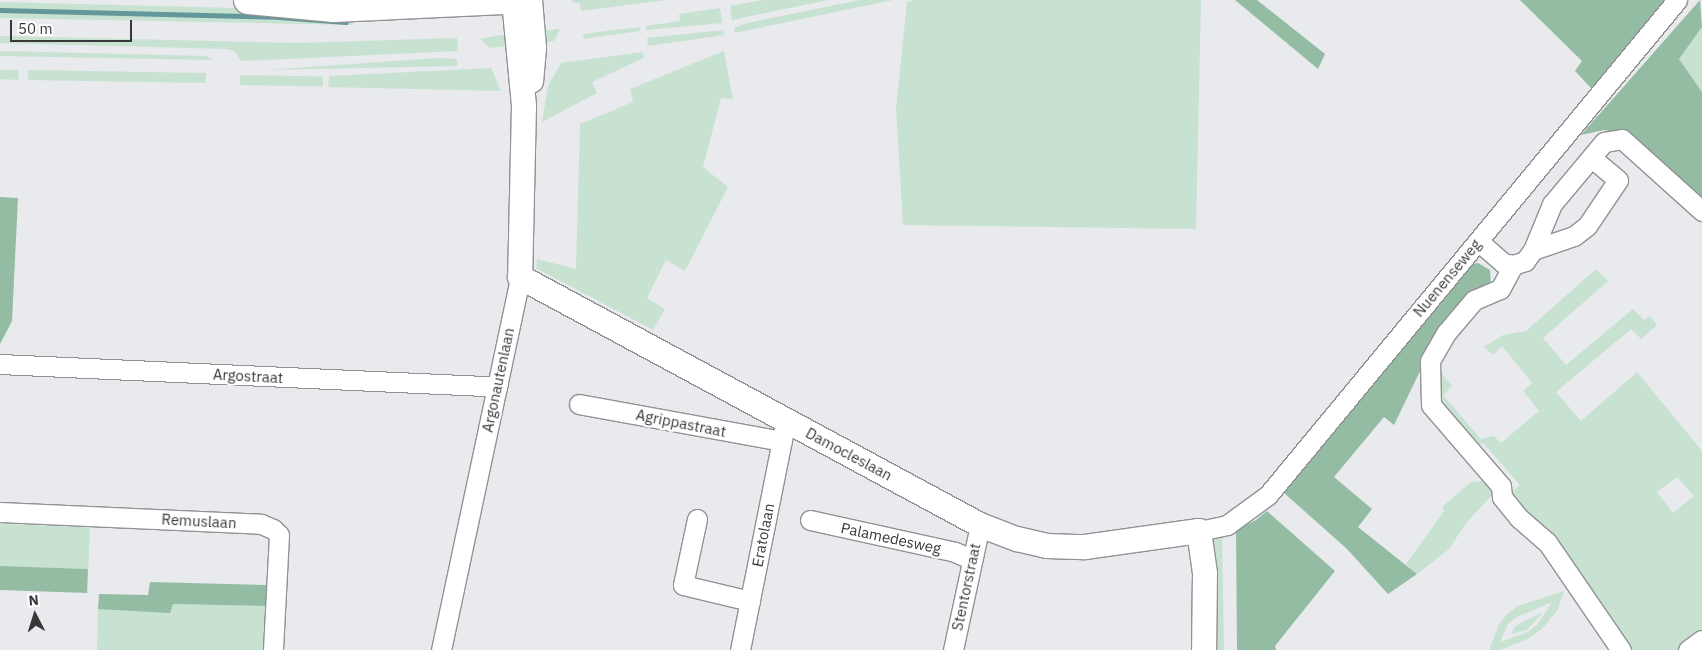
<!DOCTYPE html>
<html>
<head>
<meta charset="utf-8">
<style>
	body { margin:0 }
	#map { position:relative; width:1702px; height:650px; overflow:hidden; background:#e9eaed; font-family:"IBM Plex Sans",sans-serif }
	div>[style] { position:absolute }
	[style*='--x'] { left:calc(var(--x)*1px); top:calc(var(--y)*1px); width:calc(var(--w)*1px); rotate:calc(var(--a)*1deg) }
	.green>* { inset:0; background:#c7e2d0; transform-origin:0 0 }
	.forest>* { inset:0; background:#94bca3; transform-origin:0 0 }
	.stream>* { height:5px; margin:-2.5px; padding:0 2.5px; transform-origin:2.5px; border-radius:2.5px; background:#63979b }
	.roads { filter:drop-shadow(1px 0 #919294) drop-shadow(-1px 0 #919294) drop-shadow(0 1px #919294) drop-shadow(0 -1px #919294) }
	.minor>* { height:19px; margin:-9.5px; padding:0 9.5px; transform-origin:9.5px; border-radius:9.5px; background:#fff }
	.tertiary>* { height:24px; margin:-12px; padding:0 12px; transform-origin:12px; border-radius:12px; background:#fff }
	.secondary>* { height:28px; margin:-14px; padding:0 14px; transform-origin:14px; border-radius:14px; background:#fff }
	span { translate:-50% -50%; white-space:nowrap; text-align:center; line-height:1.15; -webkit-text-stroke:4.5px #fff; paint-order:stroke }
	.street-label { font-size:15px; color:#383839 }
	.north { position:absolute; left:10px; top:590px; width:50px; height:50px; -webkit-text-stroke:4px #fff; paint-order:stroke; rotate:355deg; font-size:14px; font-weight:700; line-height:20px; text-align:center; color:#383839 }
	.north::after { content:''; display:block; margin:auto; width:18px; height:22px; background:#383839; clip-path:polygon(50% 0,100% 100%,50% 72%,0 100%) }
	.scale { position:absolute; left:10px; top:20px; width:122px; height:22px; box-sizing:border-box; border:2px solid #383839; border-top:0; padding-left:6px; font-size:15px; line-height:18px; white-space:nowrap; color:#383839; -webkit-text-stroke:4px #fff; paint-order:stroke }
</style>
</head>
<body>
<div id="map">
	<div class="green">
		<div style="clip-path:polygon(572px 0,667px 0,581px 11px,580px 3px,573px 3px)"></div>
		<div style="clip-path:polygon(763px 0,828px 0,732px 20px,730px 6px)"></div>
		<div style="clip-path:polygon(859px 0,893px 0,735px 33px,734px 28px,747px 23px)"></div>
		<div style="clip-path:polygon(914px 0,1201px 0,1196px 229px,903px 225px,896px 109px,907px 2px)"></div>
		<div style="clip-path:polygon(0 2px,279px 9px,353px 17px,353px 25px,0 18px)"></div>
		<div style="clip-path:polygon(720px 8px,722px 23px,646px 30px,646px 26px,680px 21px,679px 14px)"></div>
		<div style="clip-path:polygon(640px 27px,640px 31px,584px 39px,583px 34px)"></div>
		<div style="clip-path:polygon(1702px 27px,1702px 92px,1679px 59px)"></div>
		<div style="clip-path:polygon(560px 29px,554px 41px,538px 44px,537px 31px)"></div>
		<div style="clip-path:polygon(723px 30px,724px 35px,648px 46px,647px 38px)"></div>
		<div style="clip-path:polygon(507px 34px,509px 46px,490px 48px,480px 39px)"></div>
		<div style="clip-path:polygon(0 36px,296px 43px,457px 38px,458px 51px,241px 61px,235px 52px,228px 49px,0 43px)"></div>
		<div style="clip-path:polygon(0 51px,206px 56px,213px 60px,0 56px)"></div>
		<div style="clip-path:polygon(724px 51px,733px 99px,721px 98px,703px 167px,728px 187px,685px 271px,666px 260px,647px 298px,665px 309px,653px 330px,536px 268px,537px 259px,576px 269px,580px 124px,633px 102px,630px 89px)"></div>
		<div style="clip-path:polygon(643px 52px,644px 58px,592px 82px,597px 93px,542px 122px,548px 86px,561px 63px)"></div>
		<div style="clip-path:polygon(437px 58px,457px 59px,457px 66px,267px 70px)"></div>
		<div style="clip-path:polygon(491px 68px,501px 91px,328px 87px,329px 76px)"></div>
		<div style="clip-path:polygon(0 70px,19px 70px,18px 80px,0 79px)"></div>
		<div style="left:28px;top:70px;width:178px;height:10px;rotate:1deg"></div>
		<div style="left:240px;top:75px;width:83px;height:10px;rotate:1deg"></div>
		<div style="clip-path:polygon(evenodd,1596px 269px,1608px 281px,1543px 338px,1566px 365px,1633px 309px,1644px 320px,1650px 316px,1657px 325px,1641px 339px,1631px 329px,1556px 392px,1581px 421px,1637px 372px,1702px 451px,1702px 633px,1680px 650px,1633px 650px,1508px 496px,1520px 485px,1484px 444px,1468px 444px,1438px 402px,1439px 370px,1452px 386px,1443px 395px,1481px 439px,1494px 436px,1501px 443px,1539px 411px,1523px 391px,1532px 383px,1502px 346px,1493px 355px,1484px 347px,1503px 335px,1526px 331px,1596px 269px,1677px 477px,1694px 496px,1673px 513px,1657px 492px,1677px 477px)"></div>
		<div style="clip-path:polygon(1482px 481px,1492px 484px,1493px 494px,1467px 522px,1448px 550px,1417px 574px,1406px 564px,1444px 511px,1442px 507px,1471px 482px)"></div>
		<div style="left:0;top:524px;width:90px;height:42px;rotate:2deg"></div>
		<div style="clip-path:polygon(1222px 527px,1224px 650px,1213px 650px,1209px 538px)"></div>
		<div style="clip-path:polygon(evenodd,1564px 591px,1558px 609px,1543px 628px,1527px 639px,1500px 650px,1489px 650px,1499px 625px,1506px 615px,1518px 606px,1564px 591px,1552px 602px,1538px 624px,1528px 632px,1500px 642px,1508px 624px,1517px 617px,1552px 602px)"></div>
		<div style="clip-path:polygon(172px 604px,266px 606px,264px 650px,97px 650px,98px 609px)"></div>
		<div style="clip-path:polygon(1543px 612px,1527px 630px,1511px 634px,1515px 626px)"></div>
	</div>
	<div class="forest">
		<div style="clip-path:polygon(1235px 0,1257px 0,1325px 54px,1318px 69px)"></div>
		<div style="clip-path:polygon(1520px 0,1671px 0,1592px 89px,1575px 71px,1582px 61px)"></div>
		<div style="clip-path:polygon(1700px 0,1702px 27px,1679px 59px,1702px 92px,1702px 197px,1630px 135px,1604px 130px,1581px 135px)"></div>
		<div style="clip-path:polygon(0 197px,18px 198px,12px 321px,0 344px)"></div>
		<div style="clip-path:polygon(1478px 263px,1490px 270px,1491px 285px,1438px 334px,1394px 425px,1384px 417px,1334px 477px,1372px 509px,1358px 527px,1417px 574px,1388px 594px,1347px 549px,1283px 492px,1435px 306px,1471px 264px)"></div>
		<div style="clip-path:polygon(1267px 511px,1335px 571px,1275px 646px,1276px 650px,1237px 650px,1236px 530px,1256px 520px)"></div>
		<div style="left:0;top:566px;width:88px;height:24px;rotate:2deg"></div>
		<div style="clip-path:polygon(150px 582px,267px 585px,266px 606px,173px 604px,170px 613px,98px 609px,99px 594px,148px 595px)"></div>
	</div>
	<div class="stream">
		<div style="--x:0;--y:10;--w:279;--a:1.4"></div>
		<div style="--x:279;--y:17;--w:67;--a:4.3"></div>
	</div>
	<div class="roads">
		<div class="minor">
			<div style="--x:1478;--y:241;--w:33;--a:41"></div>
			<div style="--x:1503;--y:263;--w:10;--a:11"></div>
			<div style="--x:1513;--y:265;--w:13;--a:-18"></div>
			<div style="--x:1525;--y:261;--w:14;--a:-54"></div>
			<div style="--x:1533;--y:250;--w:50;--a:-67.6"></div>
			<div style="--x:1552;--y:204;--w:81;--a:-50"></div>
			<div style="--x:1604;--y:142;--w:18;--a:-9"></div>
			<div style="--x:1622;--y:139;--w:108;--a:42"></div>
			<div style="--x:1533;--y:250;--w:43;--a:-18.9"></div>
			<div style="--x:1574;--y:236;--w:16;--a:-38"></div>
			<div style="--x:1587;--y:226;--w:55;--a:-56"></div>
			<div style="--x:1618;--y:180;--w:35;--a:-140"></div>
			<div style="--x:1513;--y:265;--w:27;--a:118"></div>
			<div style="--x:1500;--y:289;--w:28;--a:157"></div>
			<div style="--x:1474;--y:300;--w:43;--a:130.3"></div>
			<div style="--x:1446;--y:333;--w:32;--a:120"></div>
			<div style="--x:1430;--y:361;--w:44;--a:88.7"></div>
			<div style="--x:1431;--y:405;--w:107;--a:49.2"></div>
			<div style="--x:1501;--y:486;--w:11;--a:85"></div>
			<div style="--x:1502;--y:497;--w:27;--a:51"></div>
			<div style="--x:1519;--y:518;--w:37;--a:41"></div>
			<div style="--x:1547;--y:542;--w:131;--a:55.6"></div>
			<div style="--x:0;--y:364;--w:498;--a:2.6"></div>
			<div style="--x:579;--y:404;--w:206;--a:10.3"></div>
			<div style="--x:0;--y:512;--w:261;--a:2.6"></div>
			<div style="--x:261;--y:524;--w:13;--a:23"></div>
			<div style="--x:273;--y:529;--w:8;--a:45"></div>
			<div style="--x:279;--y:535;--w:115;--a:93"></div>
			<div style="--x:697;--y:519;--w:67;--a:102"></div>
			<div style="--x:683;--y:585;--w:69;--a:13.4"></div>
			<div style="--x:810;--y:520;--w:148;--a:12.4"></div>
			<div style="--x:955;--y:552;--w:17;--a:24"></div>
			<div style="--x:1199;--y:531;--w:29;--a:-12"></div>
			<div style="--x:1227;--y:525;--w:51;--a:-36.2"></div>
			<div style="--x:1268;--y:495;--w:642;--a:-50.43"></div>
			<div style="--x:441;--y:650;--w:381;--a:-78"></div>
			<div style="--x:740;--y:650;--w:235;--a:-78.7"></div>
			<div style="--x:953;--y:650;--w:128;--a:-77.8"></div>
			<div style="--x:1688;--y:650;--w:17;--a:-36"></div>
		</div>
		<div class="tertiary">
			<div style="--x:514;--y:0;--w:106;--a:84.6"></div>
			<div style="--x:524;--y:106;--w:171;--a:91.3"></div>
			<div style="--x:520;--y:277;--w:523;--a:28.33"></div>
			<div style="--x:980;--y:525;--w:40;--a:21"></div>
			<div style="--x:1017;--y:539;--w:31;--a:13"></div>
			<div style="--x:1047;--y:546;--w:38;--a:2"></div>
			<div style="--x:1085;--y:547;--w:115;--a:-8"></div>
			<div style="--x:1199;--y:531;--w:42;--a:81.9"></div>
			<div style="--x:1205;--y:573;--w:77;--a:90.7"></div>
			<div style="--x:530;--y:0;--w:48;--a:85.2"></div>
			<div style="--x:534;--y:48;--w:33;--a:95"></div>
		</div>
		<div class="secondary">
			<div style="--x:248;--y:0;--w:86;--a:5.3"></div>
			<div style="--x:334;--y:8;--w:170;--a:-2.7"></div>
		</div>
	</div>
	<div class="street-label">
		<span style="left:1447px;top:278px;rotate:-50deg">Nuenenseweg</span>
		<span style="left:248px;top:376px;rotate:3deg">Argostraat</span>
		<span style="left:498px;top:380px;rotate:-78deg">Argonautenlaan</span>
		<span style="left:681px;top:423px;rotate:11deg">Agrippastraat</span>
		<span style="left:849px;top:454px;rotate:28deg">Damocleslaan</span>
		<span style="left:199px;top:521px;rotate:3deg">Remuslaan</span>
		<span style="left:763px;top:535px;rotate:-79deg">Eratolaan</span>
		<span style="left:891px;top:538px;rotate:12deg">Palamedesweg</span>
		<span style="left:966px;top:587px;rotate:-78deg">Stentorstraat</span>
	</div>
	<div class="north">N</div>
	<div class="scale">50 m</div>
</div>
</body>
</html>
